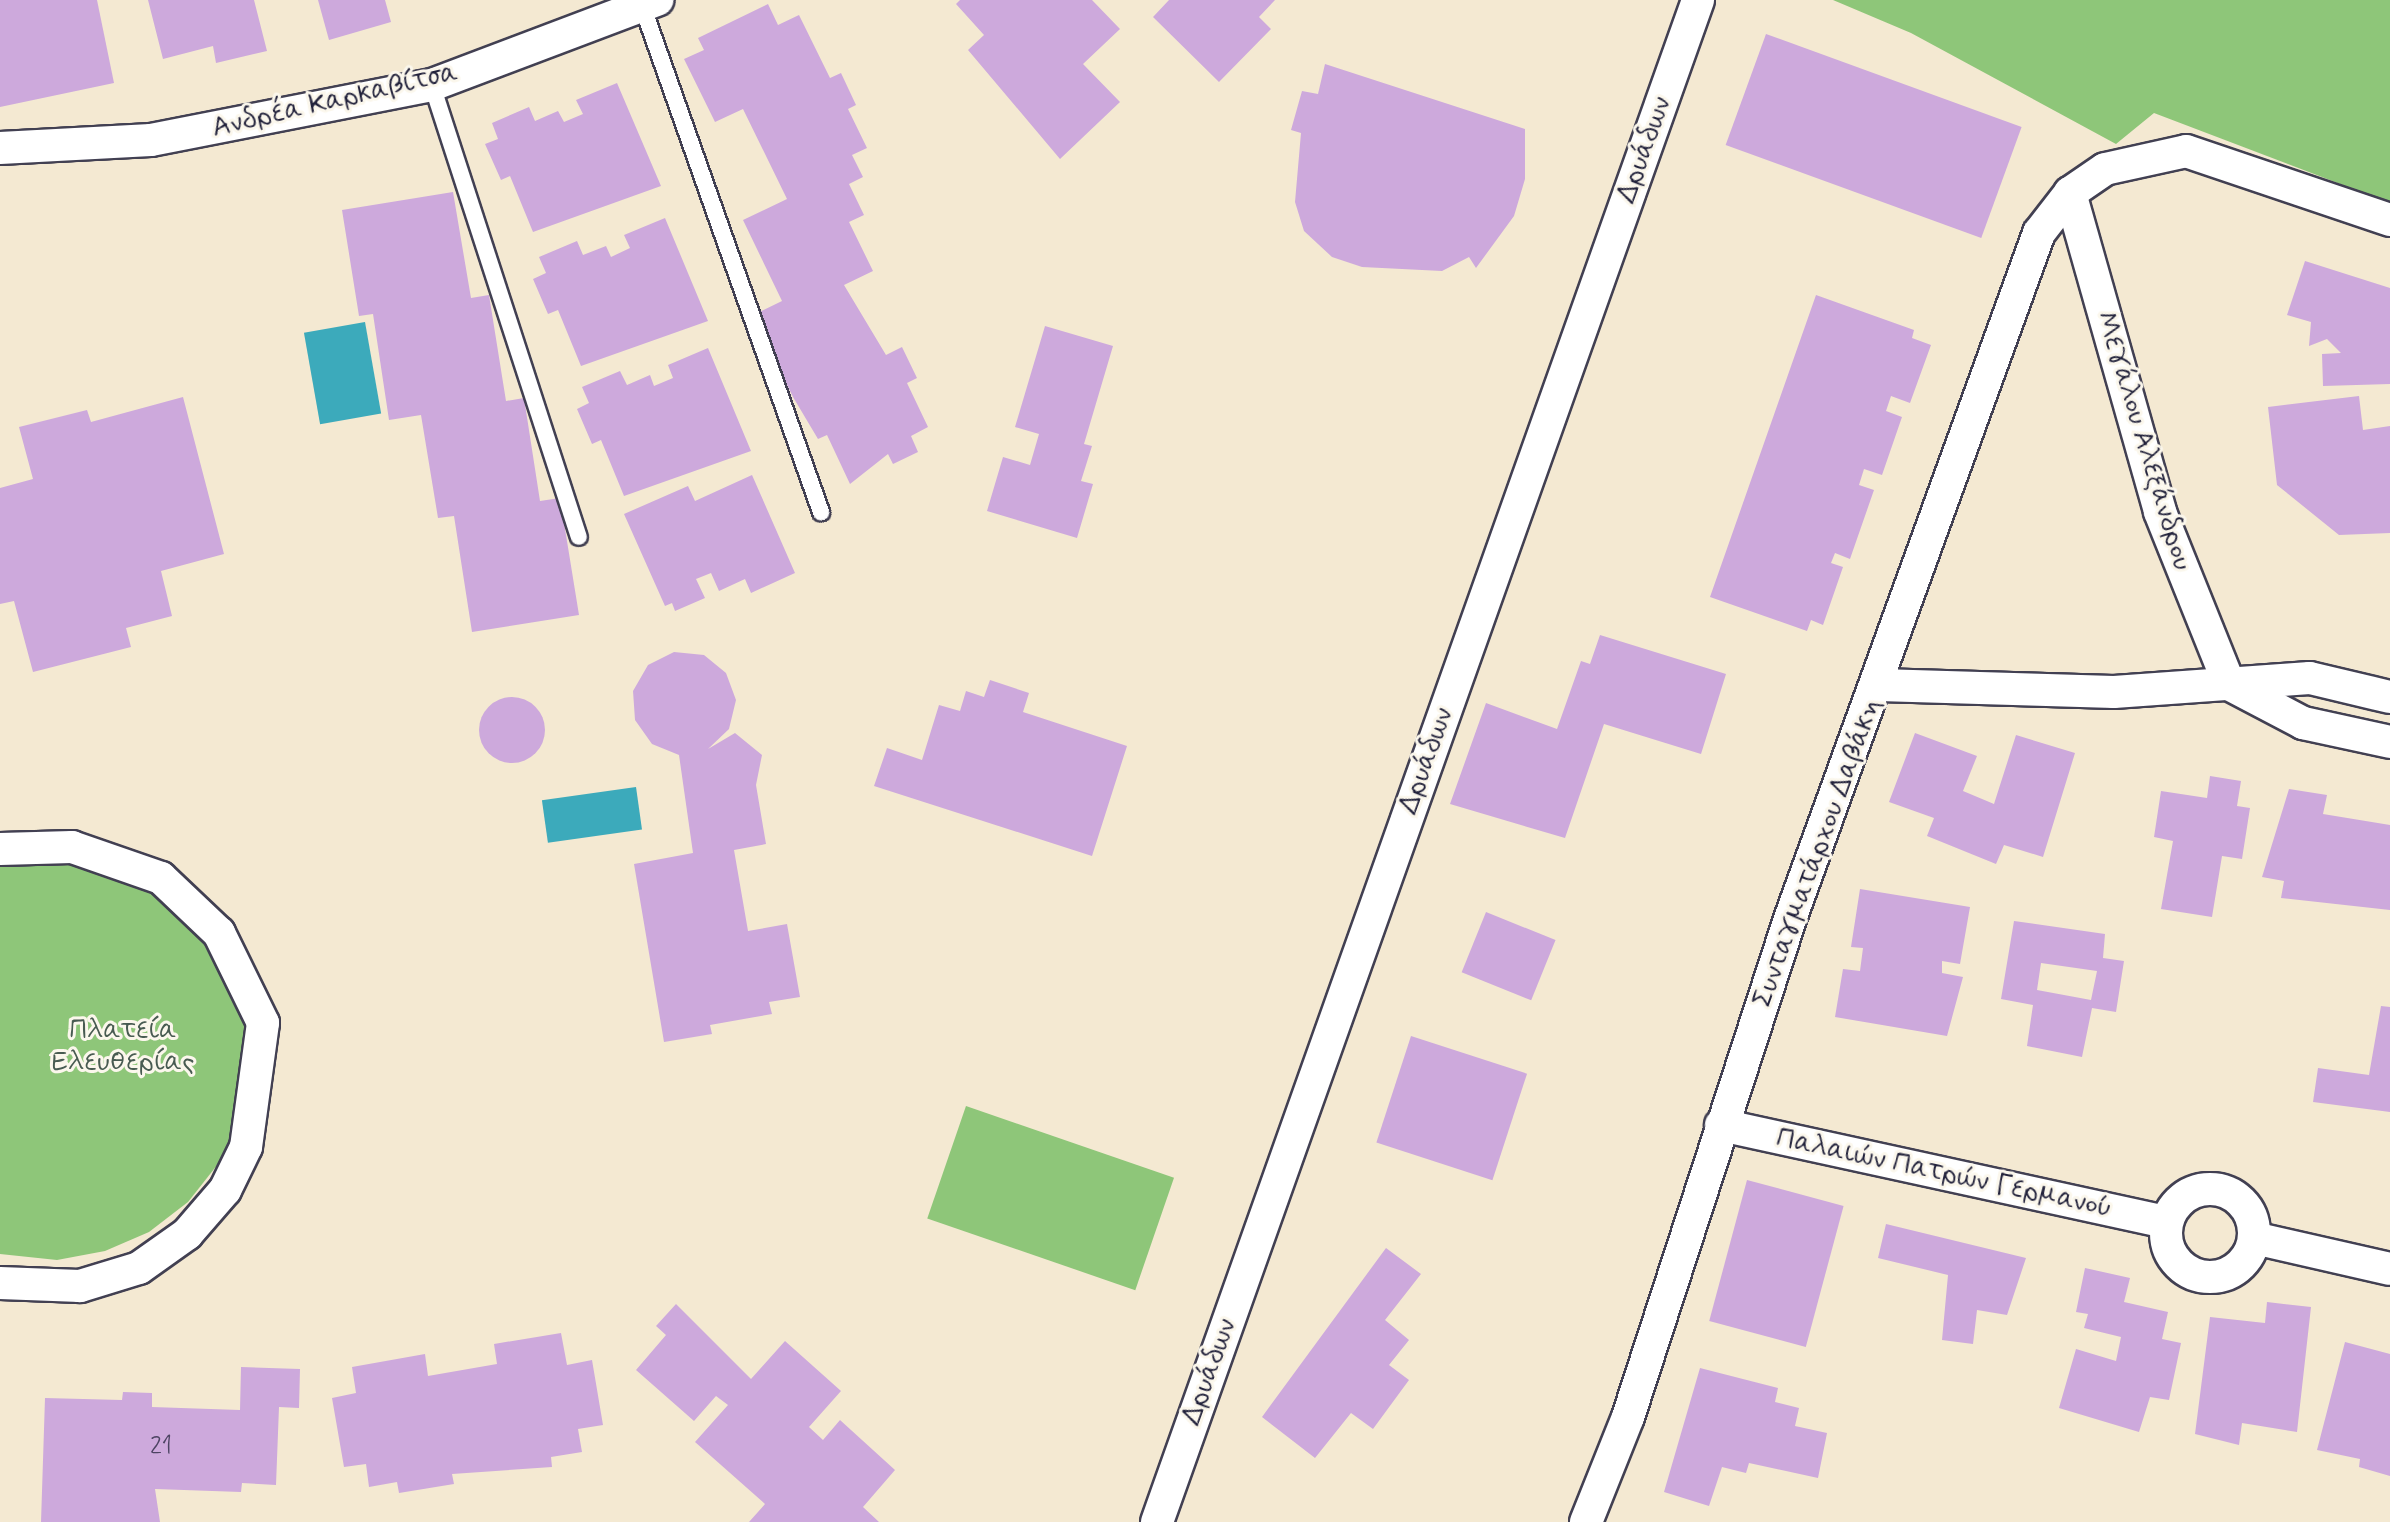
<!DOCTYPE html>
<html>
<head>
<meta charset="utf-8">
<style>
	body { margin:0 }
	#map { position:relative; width:2390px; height:1522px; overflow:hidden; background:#f4e9d2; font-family:Mynerve,sans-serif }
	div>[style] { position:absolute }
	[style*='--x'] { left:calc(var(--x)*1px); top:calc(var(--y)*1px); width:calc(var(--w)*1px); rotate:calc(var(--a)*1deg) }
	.green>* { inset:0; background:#8ec679; transform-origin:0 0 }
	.water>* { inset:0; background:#3caabb; transform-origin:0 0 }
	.building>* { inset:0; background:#cda9dc; transform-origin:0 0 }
	.round { border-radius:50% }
	.roads { filter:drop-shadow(2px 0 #424052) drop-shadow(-2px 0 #424052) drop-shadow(0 2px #424052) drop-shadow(0 -2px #424052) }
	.service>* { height:16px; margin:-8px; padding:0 8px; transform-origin:8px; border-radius:8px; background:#fff }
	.minor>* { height:32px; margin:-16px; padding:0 16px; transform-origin:16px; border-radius:16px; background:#fff }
	.minor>.ring { margin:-16px; padding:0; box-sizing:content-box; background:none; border:32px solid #fff; border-radius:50% }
	span { translate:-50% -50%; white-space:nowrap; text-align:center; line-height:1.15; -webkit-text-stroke:6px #fbf7ec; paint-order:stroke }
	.number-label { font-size:24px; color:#4d4463 }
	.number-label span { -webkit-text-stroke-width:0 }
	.street-label { font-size:28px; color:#22223b }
	.park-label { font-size:28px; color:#485b51 }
</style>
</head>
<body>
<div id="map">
	<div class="green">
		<div style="clip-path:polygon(1833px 0,2390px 0,2390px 203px,2154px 113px,2116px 144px,1911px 33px)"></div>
		<div style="clip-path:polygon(37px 856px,131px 874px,207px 934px,246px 1023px,248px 1072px,239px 1120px,218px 1164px,188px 1202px,149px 1232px,105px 1251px,57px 1260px,0 1254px,0 862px)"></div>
		<div style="left:966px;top:1106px;width:220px;height:119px;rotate:19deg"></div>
	</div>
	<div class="water">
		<div style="left:365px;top:322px;width:93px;height:62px;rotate:80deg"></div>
		<div style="left:636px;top:787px;width:43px;height:95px;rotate:82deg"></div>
	</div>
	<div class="building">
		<div style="clip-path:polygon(0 0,97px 0,114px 83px,0 107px)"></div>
		<div style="clip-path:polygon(148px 0,254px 0,267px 51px,216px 63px,213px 46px,163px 59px)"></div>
		<div style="clip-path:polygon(318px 0,385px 0,391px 22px,329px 40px)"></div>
		<div style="clip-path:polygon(960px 0,1092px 0,1120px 29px,1083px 64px,1120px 102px,1060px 159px,968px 50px,984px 35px,956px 4px)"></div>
		<div style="clip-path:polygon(1169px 0,1275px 0,1259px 17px,1271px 29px,1219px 82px,1153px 17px)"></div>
		<div style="clip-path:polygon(768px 4px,778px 25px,799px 15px,830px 78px,841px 73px,856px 105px,848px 109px,867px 148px,852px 155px,863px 177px,849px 184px,864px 215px,849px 222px,873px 271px,844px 285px,886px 355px,902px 347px,917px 378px,907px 383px,928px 427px,911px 436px,918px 452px,893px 464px,888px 454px,850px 484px,827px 435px,818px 439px,793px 397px,753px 315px,782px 301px,743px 220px,787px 199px,743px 109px,715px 122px,684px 59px,704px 50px,698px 38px)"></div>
		<div style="left:1766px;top:34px;width:272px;height:118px;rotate:20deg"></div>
		<div style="clip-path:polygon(1325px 64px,1525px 129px,1525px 179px,1514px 216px,1476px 268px,1469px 257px,1442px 271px,1362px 267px,1332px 257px,1304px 231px,1295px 202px,1301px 133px,1291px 130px,1302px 91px,1318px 94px)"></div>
		<div style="clip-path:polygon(617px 83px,661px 186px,533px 232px,510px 176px,501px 180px,485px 144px,498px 139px,492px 123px,529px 107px,535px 121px,558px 111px,564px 122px,583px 114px,576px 100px)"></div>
		<div style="clip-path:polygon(453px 192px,471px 298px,489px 295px,506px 401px,524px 398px,540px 501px,560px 498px,579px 615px,472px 632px,454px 516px,438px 518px,421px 415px,389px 420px,373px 314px,359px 316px,342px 210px)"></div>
		<div style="clip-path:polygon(665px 218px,708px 321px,581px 366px,558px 310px,548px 314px,533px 279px,546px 273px,539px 257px,577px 241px,583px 255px,606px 246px,611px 257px,630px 248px,624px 235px)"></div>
		<div style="clip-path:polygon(2305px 261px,2390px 288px,2390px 384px,2323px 386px,2322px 354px,2341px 353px,2327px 339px,2309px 346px,2311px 322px,2287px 315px)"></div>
		<div style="clip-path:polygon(1816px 295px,1914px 330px,1912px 338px,1931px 345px,1910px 403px,1891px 396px,1886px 411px,1902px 417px,1882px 475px,1864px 469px,1859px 485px,1874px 490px,1850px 559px,1835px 553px,1831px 563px,1843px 567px,1823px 625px,1811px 620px,1807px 631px,1710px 597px)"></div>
		<div style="clip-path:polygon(1045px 326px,1113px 346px,1084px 444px,1092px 446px,1081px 481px,1093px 484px,1077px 538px,987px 511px,1003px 457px,1030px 465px,1039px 434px,1015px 427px)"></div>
		<div style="clip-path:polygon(708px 348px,751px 451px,624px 496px,601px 440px,592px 444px,577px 409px,589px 403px,582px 387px,620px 371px,627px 385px,650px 375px,654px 386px,673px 378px,668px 365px)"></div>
		<div style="clip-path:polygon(2359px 396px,2363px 430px,2390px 426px,2390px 533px,2339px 535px,2277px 485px,2268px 407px)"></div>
		<div style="clip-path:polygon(183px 397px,224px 554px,161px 571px,172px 616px,126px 628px,131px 647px,33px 672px,14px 601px,0 604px,0 488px,33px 479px,19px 427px,87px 410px,91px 422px)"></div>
		<div style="clip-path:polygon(752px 475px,795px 573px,751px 593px,745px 579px,719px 591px,711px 573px,696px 579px,705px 598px,675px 611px,672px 603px,665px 606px,624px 514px,688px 486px,695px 501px)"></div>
		<div style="clip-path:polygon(1600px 635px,1726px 674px,1701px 754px,1604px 724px,1565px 838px,1450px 804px,1486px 703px,1557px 729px,1581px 661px,1590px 664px)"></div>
		<div style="clip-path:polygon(674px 652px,704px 655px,726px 673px,736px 700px,729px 729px,708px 749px,735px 733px,762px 755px,756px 785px,766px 844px,734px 850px,748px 931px,787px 924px,800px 997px,769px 1002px,772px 1014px,710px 1025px,712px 1034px,664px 1042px,634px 864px,693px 853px,679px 755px,652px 744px,635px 720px,633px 691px,648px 665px)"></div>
		<div style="clip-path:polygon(990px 680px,1029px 693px,1023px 712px,1127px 746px,1092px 856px,874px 786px,887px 748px,922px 760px,939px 705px,960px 711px,966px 691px,984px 697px)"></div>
		<div class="round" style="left:479px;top:697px;width:66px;height:66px"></div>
		<div style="clip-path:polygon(1915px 733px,1977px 756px,1963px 791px,1994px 804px,2016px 735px,2075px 753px,2043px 857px,2004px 845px,1996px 864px,1927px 836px,1934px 818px,1889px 802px)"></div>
		<div style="clip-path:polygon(2210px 776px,2241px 781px,2237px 806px,2250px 808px,2242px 859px,2222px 856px,2212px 917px,2161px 909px,2173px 841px,2154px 837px,2161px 791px,2207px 798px)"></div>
		<div style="clip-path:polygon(2289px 789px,2327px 795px,2323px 814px,2390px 825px,2390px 910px,2281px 898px,2284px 881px,2262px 877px)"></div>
		<div style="clip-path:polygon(1860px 889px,1970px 907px,1960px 964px,1942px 961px,1942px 973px,1963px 977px,1947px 1036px,1835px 1017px,1843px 969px,1860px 971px,1863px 948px,1851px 947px)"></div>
		<div style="left:1486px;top:912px;width:75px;height:65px;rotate:22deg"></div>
		<div style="clip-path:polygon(evenodd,2014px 921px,2105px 934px,2103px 958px,2124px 961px,2116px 1012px,2092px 1008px,2082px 1057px,2027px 1046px,2033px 1005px,2001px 999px,2014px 921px,2041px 963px,2097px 971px,2091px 1000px,2037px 990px,2041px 963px)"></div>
		<div style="clip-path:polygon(2381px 1006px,2390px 1007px,2390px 1112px,2313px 1102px,2318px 1068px,2369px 1075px)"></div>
		<div style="left:1411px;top:1036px;width:122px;height:112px;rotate:18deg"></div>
		<div style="left:1747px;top:1180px;width:100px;height:146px;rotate:15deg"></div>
		<div style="clip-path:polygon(1886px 1224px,2026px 1258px,2007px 1315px,1977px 1310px,1973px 1344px,1942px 1340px,1948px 1275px,1878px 1258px)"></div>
		<div style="clip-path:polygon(1386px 1248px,1421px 1274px,1385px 1320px,1409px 1340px,1389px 1365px,1409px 1380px,1373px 1429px,1351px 1413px,1315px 1458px,1262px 1417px)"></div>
		<div style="clip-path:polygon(2085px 1268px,2130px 1278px,2124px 1302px,2168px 1312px,2162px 1339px,2181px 1343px,2169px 1400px,2150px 1397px,2139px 1432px,2059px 1408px,2076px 1349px,2116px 1361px,2121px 1337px,2084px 1328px,2088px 1314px,2076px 1312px)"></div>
		<div style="clip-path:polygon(2267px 1302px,2311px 1307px,2297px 1432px,2242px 1423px,2239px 1445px,2195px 1434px,2210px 1317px,2265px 1323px)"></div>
		<div style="clip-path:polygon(676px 1304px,751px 1379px,785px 1341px,841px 1391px,809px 1427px,823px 1440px,840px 1420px,895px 1470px,863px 1507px,879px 1522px,749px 1522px,765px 1504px,695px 1442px,728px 1405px,716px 1396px,694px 1421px,636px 1370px,666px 1335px,656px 1326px)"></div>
		<div style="clip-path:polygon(561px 1333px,567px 1365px,592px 1360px,603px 1425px,578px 1429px,582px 1452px,551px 1457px,552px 1467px,452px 1474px,454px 1484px,399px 1493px,397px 1482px,369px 1487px,366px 1464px,344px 1467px,332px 1398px,356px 1393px,352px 1367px,425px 1354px,428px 1376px,497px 1364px,494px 1344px)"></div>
		<div style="clip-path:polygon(2345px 1342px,2390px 1354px,2390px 1476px,2359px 1467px,2360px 1459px,2317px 1450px)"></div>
		<div style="clip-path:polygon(241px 1367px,300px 1369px,299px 1408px,279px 1407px,276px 1485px,242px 1483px,241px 1492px,155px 1489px,160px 1522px,41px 1522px,45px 1398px,122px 1400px,123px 1392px,152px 1393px,152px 1407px,240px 1410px)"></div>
		<div style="clip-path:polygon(1700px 1368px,1778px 1388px,1775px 1402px,1799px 1408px,1795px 1426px,1827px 1433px,1818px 1478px,1749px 1463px,1746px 1473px,1722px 1467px,1709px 1506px,1664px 1492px)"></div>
	</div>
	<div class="roads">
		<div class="service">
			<div style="--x:643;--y:8;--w:535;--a:70.55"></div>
			<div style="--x:432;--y:85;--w:475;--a:72"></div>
		</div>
		<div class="minor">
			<div style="--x:0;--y:148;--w:151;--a:-3"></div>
			<div style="--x:151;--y:140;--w:286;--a:-11.1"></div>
			<div style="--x:432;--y:85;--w:241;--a:-20.7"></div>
			<div style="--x:2070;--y:193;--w:331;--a:74.2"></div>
			<div style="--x:2160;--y:512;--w:185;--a:68.1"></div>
			<div style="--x:2229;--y:684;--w:84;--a:27.8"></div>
			<div style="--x:2303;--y:723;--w:89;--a:12.3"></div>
			<div style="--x:1879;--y:685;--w:235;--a:1.7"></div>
			<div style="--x:2114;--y:692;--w:196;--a:-4.1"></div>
			<div style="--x:2310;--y:678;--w:82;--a:13.4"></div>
			<div style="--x:0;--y:849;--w:72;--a:-1.6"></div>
			<div style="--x:72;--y:847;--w:94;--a:19.2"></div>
			<div style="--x:161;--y:878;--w:80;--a:43.5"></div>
			<div style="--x:219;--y:933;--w:100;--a:63.9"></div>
			<div style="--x:263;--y:1023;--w:125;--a:97.8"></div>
			<div style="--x:246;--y:1147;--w:48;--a:116"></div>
			<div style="--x:225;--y:1190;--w:58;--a:130.8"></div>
			<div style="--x:187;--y:1234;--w:59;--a:144.7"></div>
			<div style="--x:139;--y:1268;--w:62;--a:163"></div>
			<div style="--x:80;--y:1286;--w:80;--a:-177.9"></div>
			<div style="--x:1721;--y:1125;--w:456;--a:12.3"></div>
			<div class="ring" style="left:2166px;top:1189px;width:56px;height:56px"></div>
			<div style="--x:2254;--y:1238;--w:139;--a:12.8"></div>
			<div style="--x:1157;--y:1522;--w:1615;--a:-70.43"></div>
			<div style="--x:1586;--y:1522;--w:113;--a:-68.2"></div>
			<div style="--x:1628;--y:1417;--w:524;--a:-71.98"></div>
			<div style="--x:1790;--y:919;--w:730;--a:-70.05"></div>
			<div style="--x:2039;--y:233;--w:51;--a:-52.2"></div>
			<div style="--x:2070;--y:193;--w:42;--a:-34.4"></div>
			<div style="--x:2105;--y:169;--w:83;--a:-12.5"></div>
			<div style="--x:2186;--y:151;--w:215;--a:18.7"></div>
		</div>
	</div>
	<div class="number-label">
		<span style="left:161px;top:1447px">21</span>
	</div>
	<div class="street-label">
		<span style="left:335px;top:101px;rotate:-13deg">Ανδρέα Καρκαβίτσα</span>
		<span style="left:1645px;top:150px;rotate:-70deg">Δρυάδων</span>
		<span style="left:2143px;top:441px;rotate:73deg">Μεγάλου Αλεξάνδρου</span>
		<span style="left:1427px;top:761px;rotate:-70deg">Δρυάδων</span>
		<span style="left:1818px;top:853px;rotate:-70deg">Συνταγματάρχου Δαβάκη</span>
		<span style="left:1944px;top:1174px;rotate:12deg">Παλαιών Πατρών Γερμανού</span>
		<span style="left:1210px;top:1372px;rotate:-70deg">Δρυάδων</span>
	</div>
	<div class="park-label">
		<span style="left:123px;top:1047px">Πλατεία<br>Ελευθερίας</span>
	</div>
</div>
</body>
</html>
